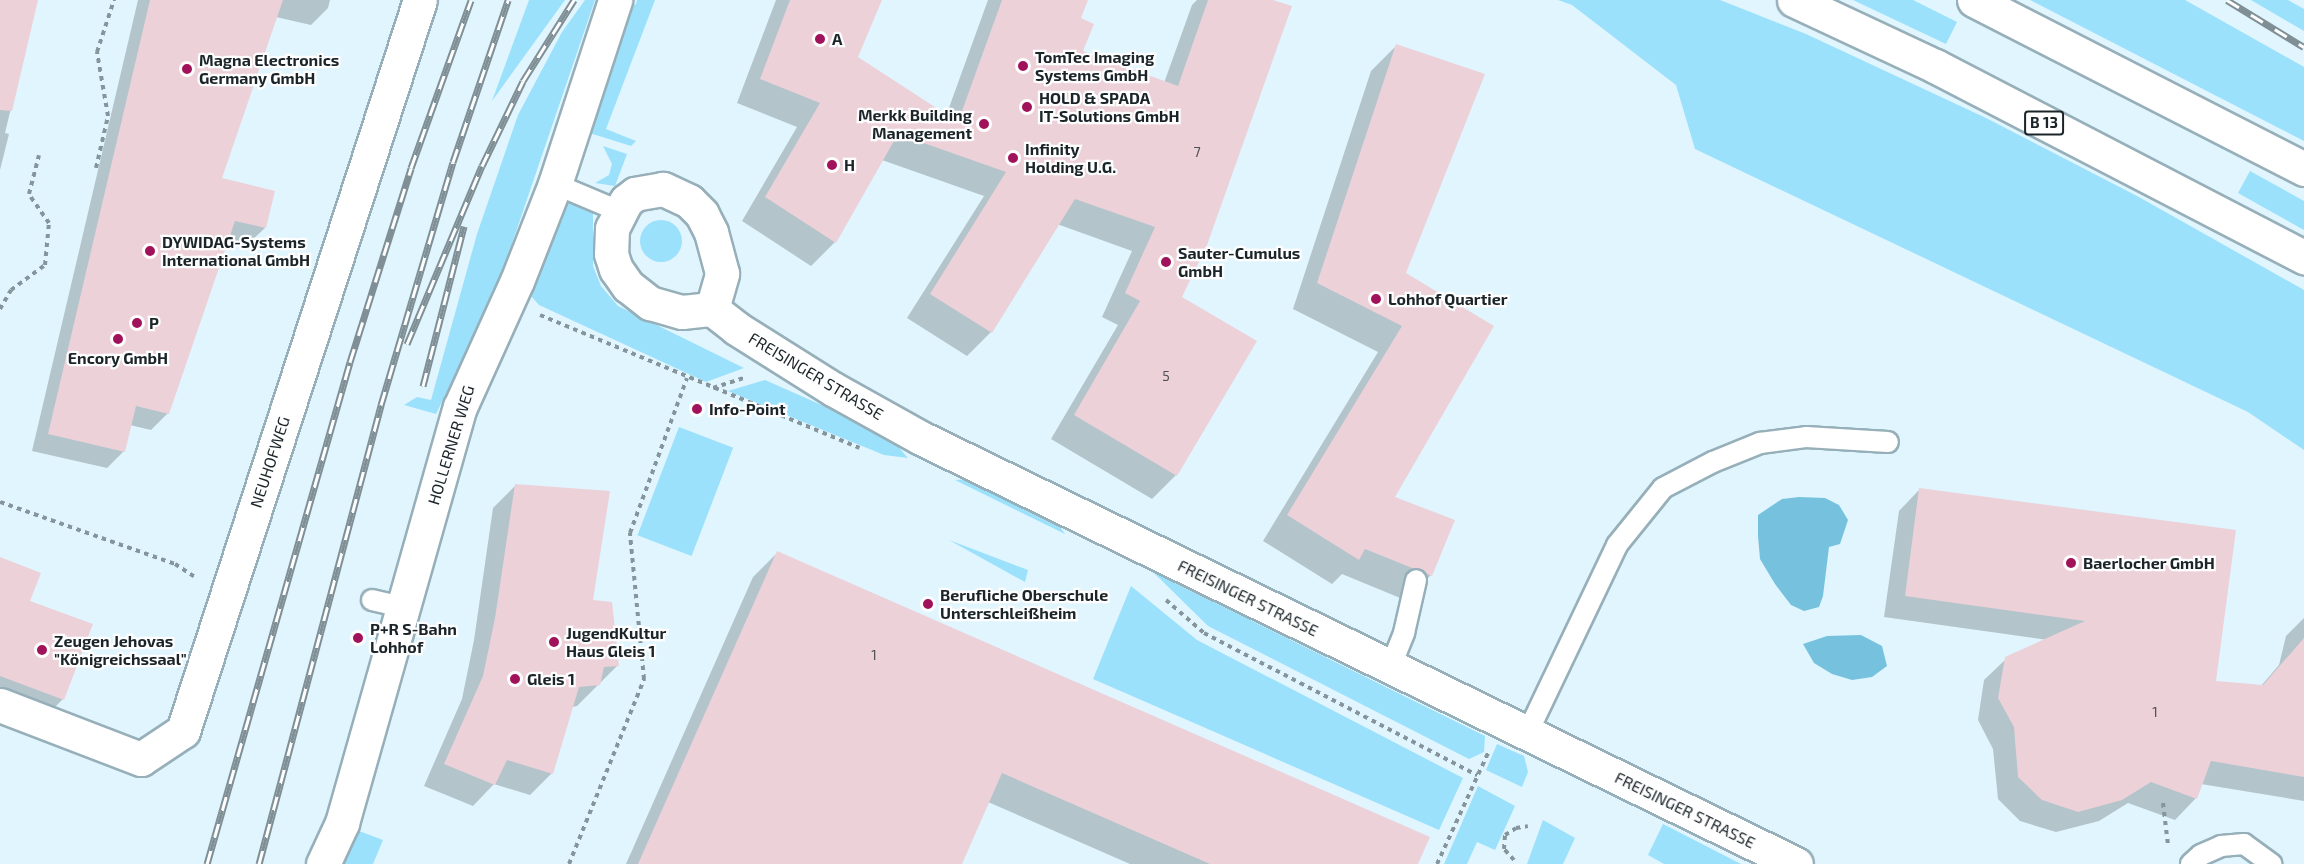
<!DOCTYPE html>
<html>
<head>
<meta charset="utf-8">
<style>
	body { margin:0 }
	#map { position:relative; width:2304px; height:864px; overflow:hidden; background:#e0f5fe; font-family:"Exo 2",sans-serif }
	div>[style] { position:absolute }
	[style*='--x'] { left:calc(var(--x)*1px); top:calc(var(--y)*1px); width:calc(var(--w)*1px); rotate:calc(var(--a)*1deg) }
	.green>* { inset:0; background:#9be1fc; transform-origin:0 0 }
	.round { border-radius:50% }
	.water>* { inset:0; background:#76c2de }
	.shadow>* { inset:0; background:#0003 }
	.building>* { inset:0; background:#ecd1d9 }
	.path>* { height:4px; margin-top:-2px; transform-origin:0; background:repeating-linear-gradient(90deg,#85959b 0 4.5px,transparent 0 9px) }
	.roads { filter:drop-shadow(2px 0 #96afb9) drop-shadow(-2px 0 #96afb9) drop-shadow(0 2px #96afb9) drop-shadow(0 -2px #96afb9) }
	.service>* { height:20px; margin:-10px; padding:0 10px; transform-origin:10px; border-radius:10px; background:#fff }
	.minor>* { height:33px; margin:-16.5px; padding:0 16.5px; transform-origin:16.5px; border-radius:16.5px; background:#fff }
	.primary>* { height:33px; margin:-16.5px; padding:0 16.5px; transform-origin:16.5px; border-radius:16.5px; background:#fff }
	.rail>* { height:7px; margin-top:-3.5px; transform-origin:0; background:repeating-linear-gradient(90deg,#fefefe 0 14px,#7f8f95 0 28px); box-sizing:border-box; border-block:2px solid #7f8f95 }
	.dots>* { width:16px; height:16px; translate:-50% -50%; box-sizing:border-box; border:3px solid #fefefe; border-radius:50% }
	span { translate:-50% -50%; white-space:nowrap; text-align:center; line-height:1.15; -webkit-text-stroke:4.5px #fefefe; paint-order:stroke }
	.number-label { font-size:14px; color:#4f5055 }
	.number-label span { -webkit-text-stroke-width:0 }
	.shield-label span { padding:2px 4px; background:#fefefe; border:2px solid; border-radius:4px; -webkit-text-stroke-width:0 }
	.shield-label { font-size:15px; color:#1b2529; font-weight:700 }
	.poi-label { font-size:16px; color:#1b2529; font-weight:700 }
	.left { translate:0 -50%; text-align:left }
	.right { translate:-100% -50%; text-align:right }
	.street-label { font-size:16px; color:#1b2529 }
</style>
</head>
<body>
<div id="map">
	<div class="green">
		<div style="clip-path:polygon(529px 0,565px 0,492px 101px)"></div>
		<div style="clip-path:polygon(585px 0,595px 0,493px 299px,436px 414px,404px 405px,417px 397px,431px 400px,477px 234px,518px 115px,562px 32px)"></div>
		<div style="clip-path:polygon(637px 0,655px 0,606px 129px,636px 141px,631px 146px,580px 130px,622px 10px,636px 4px)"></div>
		<div style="clip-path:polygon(1558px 0,1720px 0,1806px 34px,1986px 118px,2137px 196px,2304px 290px,2304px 450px,2248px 412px,1695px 149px,1676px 85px,1572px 5px)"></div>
		<div style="clip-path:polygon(1853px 0,1913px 0,1957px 22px,1946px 44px)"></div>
		<div style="clip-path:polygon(2030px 0,2185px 0,2304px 67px,2304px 141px)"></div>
		<div style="clip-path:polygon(2251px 0,2288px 0,2304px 9px,2304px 31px)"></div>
		<div style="clip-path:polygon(603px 146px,627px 154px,615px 186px,595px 183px,609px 175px,612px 164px)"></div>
		<div style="clip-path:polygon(2250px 171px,2304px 201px,2304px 230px,2238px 193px)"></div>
		<div style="clip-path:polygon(564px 201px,593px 212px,593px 266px,601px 286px,618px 306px,744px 368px,706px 382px,539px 305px,531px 296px)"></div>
		<div class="round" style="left:640px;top:220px;width:42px;height:42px"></div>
		<div style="clip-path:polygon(765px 380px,887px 434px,908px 458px,884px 455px,728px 391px)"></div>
		<div style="left:679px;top:427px;width:58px;height:116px;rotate:21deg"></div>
		<div style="clip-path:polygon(971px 479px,1056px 521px,1065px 534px,955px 480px)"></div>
		<div style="clip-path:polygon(949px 540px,1028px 570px,1025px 582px)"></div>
		<div style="clip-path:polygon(1153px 572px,1485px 736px,1484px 752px,1469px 759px,1208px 626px)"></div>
		<div style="clip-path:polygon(1131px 586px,1197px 640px,1463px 778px,1439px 830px,1093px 679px)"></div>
		<div style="clip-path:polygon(1497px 744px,1524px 756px,1528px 772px,1522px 787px,1486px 770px)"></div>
		<div style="clip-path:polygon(1478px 786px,1515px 806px,1495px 850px,1477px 842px,1467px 864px,1444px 864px)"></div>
		<div style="clip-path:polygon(1543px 820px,1575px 838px,1563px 864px,1527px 864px)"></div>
		<div style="clip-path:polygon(1663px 824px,1741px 864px,1664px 864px,1648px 855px)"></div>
		<div style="clip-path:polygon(359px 831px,383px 840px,373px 864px,340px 864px,343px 854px)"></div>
	</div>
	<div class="water">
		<div style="clip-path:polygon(1799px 497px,1825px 498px,1839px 505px,1848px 520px,1840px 544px,1829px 547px,1823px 596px,1819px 607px,1804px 611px,1791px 605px,1775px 584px,1760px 559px,1758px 536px,1758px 515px,1782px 499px)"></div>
		<div style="clip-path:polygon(1861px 635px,1882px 646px,1887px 666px,1872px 677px,1852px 680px,1832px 674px,1814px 663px,1803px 644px,1827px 636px)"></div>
	</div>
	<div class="shadow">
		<div style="clip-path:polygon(0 0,37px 0,5px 133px,9px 134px,0 170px)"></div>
		<div style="clip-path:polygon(138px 0,330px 0,328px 8px,311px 25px,276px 17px,220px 180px,265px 228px,248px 244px,227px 239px,168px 413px,151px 430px,130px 425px,124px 451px,107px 468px,32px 451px)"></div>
		<div style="clip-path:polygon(776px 0,880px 0,857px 58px,946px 116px,988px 0,1086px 0,1079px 19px,1081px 52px,1164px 83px,1192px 5px,1197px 0,1269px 0,1180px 298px,1176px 475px,1152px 499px,1051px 439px,1118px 325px,1102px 317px,1132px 251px,1057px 224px,991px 332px,967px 356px,907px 318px,984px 196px,882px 160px,835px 242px,811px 266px,742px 221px,797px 127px,737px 103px)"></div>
		<div style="clip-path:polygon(1397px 45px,1404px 273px,1492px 326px,1393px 498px,1431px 575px,1405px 600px,1342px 574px,1332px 584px,1263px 541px,1378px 352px,1293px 309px,1371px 71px)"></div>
		<div style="clip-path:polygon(515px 486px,592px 602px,618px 665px,577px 706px,572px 707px,552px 773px,530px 795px,494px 784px,473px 806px,424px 786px,462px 699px,474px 640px,493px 508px)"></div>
		<div style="clip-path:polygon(1920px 489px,2214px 682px,2261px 686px,2279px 665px,2286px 636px,2304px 618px,2304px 801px,2201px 784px,2196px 798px,2175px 820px,2128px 803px,2099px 821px,2056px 832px,2020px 821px,1998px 799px,1993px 749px,1978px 720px,1984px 680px,2006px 659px,2048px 640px,1884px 617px,1899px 511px)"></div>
		<div style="clip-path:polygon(777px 553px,1416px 864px,1130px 864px,988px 802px,960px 864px,626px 864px,753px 577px)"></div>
		<div style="clip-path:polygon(0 558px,29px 602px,63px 699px,44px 718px,0 701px)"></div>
	</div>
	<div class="building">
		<div style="clip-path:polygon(0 0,38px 0,12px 111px,0 110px)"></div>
		<div style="clip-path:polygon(150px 0,283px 0,222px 178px,275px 191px,266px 228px,235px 221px,169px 414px,136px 406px,125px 452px,48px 434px)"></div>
		<div style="clip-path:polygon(790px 0,882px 0,858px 57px,958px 122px,1002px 0,1088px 0,1081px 18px,1094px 24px,1083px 51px,1178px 86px,1208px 0,1273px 0,1292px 6px,1207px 245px,1182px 297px,1257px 341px,1177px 476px,1074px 415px,1140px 301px,1125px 293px,1155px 227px,1075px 199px,992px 333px,930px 294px,1006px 172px,898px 134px,836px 243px,765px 197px,820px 103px,760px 79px)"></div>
		<div style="clip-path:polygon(1396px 44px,1485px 74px,1406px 273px,1494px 326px,1395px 497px,1455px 520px,1432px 576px,1365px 549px,1359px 560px,1287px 515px,1402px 326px,1317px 283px)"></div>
		<div style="clip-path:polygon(515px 484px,610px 491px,593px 600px,612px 602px,619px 666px,604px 667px,600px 685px,579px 687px,553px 774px,507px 760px,495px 785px,444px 764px,483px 676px,495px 618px)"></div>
		<div style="clip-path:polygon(1919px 488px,2236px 530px,2216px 681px,2263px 685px,2304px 638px,2304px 777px,2211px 761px,2197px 799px,2151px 782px,2122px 800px,2078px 812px,2042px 800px,2018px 777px,2014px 727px,1998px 698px,2005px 657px,2085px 621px,1905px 596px)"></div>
		<div style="clip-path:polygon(777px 551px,1430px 837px,1418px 864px,1210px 864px,1002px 773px,962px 864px,638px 864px)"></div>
		<div style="clip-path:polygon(0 557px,41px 573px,30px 601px,93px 624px,64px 700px,0 676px)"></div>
	</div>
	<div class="path">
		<div style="--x:96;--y:168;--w:53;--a:-77"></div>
		<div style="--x:108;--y:116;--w:65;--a:-99.8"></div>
		<div style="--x:97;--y:52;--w:55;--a:-71.9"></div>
		<div style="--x:0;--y:309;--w:22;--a:-60"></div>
		<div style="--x:11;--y:290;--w:42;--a:-36.3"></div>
		<div style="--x:45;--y:265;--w:42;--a:-84.6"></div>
		<div style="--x:49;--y:223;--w:35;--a:-125"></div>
		<div style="--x:29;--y:194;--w:40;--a:-75.6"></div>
		<div style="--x:540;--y:315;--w:346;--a:22.6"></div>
		<div style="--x:713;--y:388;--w:35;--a:-18"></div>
		<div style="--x:0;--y:502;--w:186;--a:19.5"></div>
		<div style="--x:175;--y:564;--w:24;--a:33"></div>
		<div style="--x:1166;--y:600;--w:50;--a:41"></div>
		<div style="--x:1204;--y:633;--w:308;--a:27.5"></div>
		<div style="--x:2163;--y:803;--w:42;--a:83.2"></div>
		<div style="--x:1514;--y:860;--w:15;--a:-132"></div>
		<div style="--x:1504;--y:849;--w:14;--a:-86"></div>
		<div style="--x:1505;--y:835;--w:13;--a:-32"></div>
		<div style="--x:1516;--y:828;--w:12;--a:-9"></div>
		<div style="--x:569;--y:864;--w:200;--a:-67.9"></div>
		<div style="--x:644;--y:679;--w:147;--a:-95.5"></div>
		<div style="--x:630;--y:533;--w:165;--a:-69.8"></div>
		<div style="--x:1437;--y:864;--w:122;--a:-65.3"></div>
	</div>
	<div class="roads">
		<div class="service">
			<div style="--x:555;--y:184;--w:69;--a:22.9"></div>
			<div style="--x:372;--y:600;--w:32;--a:13"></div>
			<div style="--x:1390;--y:668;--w:38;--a:-68"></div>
			<div style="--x:1404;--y:633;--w:54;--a:-77.2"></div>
			<div style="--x:1527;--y:734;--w:209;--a:-64.5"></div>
			<div style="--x:1617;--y:545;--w:73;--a:-51.1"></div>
			<div style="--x:1663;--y:488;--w:56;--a:-27.5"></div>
			<div style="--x:1713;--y:462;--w:51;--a:-22"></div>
			<div style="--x:1760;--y:443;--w:46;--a:-7.4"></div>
			<div style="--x:1806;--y:437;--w:82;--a:3.5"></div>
			<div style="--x:2191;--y:864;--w:13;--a:-42"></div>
			<div style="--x:2201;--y:855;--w:22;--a:-24"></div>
			<div style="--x:2221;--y:846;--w:23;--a:-5"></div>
			<div style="--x:2244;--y:844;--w:34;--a:36"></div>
		</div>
		<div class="minor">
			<div style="--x:712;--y:309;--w:37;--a:-74"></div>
			<div style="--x:722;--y:273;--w:42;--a:-105"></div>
			<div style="--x:711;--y:232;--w:20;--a:-117"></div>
			<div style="--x:702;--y:214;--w:18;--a:-135"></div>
			<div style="--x:689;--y:201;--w:29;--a:-155"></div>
			<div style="--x:663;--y:189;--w:28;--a:170"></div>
			<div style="--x:635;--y:194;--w:11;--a:142"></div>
			<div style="--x:626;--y:201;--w:30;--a:117"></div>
			<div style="--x:612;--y:228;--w:26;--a:92"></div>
			<div style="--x:611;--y:254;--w:16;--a:72"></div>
			<div style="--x:616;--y:269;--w:21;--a:55"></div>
			<div style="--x:628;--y:286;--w:28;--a:38"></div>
			<div style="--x:650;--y:303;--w:33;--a:16"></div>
			<div style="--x:682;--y:312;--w:30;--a:-6"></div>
			<div style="--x:712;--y:309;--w:31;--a:38"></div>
			<div style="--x:736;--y:328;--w:115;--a:32.2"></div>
			<div style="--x:833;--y:389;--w:101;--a:29.1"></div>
			<div style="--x:921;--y:438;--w:973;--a:25.96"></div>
			<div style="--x:0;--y:705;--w:151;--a:21"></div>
			<div style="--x:141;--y:759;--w:50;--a:-33.7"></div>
			<div style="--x:183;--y:731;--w:768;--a:-72.04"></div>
			<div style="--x:323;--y:864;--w:45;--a:-65.1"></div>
			<div style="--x:342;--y:823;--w:432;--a:-74.2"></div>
			<div style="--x:460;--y:407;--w:138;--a:-65.7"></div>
			<div style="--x:517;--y:281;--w:104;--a:-68.6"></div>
			<div style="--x:555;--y:184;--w:194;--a:-71.9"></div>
		</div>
		<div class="primary">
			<div style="--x:1794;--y:0;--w:156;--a:25.1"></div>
			<div style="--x:1935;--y:66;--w:416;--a:27.4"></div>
			<div style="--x:1974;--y:0;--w:371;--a:27.1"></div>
		</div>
	</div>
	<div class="rail">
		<div style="--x:2227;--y:0;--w:90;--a:31.4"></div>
		<div style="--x:407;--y:344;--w:193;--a:-67.2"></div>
		<div style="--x:482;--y:166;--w:94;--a:-64.2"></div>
		<div style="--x:523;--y:81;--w:96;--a:-57.8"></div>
		<div style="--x:423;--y:386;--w:165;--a:-75.6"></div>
		<div style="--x:207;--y:864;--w:522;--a:-74.1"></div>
		<div style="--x:350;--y:362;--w:203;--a:-72.5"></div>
		<div style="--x:411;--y:168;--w:178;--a:-70.3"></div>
		<div style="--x:259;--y:864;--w:475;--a:-75.1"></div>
		<div style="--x:381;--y:405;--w:253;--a:-73.5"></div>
		<div style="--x:453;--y:162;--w:171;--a:-71.2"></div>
	</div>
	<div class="dots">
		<div style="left:820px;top:39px;background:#a0125a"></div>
		<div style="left:1023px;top:66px;background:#a0125a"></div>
		<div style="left:187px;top:69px;background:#a0125a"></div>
		<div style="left:1027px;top:107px;background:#a0125a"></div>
		<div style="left:984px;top:124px;background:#a0125a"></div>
		<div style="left:1013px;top:158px;background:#a0125a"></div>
		<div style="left:832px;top:165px;background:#a0125a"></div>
		<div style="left:150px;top:251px;background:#a0125a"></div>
		<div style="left:1166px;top:262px;background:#a0125a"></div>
		<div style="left:1376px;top:299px;background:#a0125a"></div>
		<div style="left:137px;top:323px;background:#a0125a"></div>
		<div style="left:118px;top:339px;background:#a0125a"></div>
		<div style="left:697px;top:409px;background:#a0125a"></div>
		<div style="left:2071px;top:563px;background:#a0125a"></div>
		<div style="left:928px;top:604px;background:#a0125a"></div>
		<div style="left:358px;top:638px;background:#a0125a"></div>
		<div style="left:554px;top:642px;background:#a0125a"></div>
		<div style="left:42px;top:650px;background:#a0125a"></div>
		<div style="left:515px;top:679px;background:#a0125a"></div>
	</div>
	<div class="number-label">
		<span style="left:1197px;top:152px">7</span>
		<span style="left:1166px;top:376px">5</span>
		<span style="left:874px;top:655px">1</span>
		<span style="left:2155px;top:712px">1</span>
	</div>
	<div class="shield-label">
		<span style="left:2044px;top:123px">B 13</span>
	</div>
	<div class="poi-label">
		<span class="left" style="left:832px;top:39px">A</span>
		<span class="left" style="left:1035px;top:66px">TomTec Imaging<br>Systems GmbH</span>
		<span class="left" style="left:199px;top:69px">Magna Electronics<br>Germany GmbH</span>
		<span class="left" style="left:1039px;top:107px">HOLD &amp; SPADA<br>IT-Solutions GmbH</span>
		<span class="right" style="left:972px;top:124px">Merkk Building<br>Management</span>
		<span class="left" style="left:1025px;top:158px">Infinity<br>Holding U.G.</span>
		<span class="left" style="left:844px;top:165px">H</span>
		<span class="left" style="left:162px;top:251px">DYWIDAG-Systems<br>International GmbH</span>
		<span class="left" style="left:1178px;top:262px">Sauter-Cumulus<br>GmbH</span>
		<span class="left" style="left:1388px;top:299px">Lohhof Quartier</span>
		<span class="left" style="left:149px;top:323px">P</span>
		<span style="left:118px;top:358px">Encory GmbH</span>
		<span class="left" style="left:709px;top:409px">Info-Point</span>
		<span class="left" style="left:2083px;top:563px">Baerlocher GmbH</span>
		<span class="left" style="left:940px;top:604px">Berufliche Oberschule<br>Unterschleißheim</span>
		<span class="left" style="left:370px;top:638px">P+R S-Bahn<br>Lohhof</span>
		<span class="left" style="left:566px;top:642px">JugendKultur<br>Haus Gleis 1</span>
		<span class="left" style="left:54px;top:650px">Zeugen Jehovas<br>"Königreichssaal"</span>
		<span class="left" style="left:527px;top:679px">Gleis 1</span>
	</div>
	<div class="street-label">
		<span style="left:816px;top:376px;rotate:31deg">FREISINGER STRASSE</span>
		<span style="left:451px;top:445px;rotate:-73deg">HOLLERNER WEG</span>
		<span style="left:270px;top:462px;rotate:-72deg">NEUHOFWEG</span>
		<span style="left:1248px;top:598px;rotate:26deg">FREISINGER STRASSE</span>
		<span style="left:1685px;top:810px;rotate:26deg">FREISINGER STRASSE</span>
	</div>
</div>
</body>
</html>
